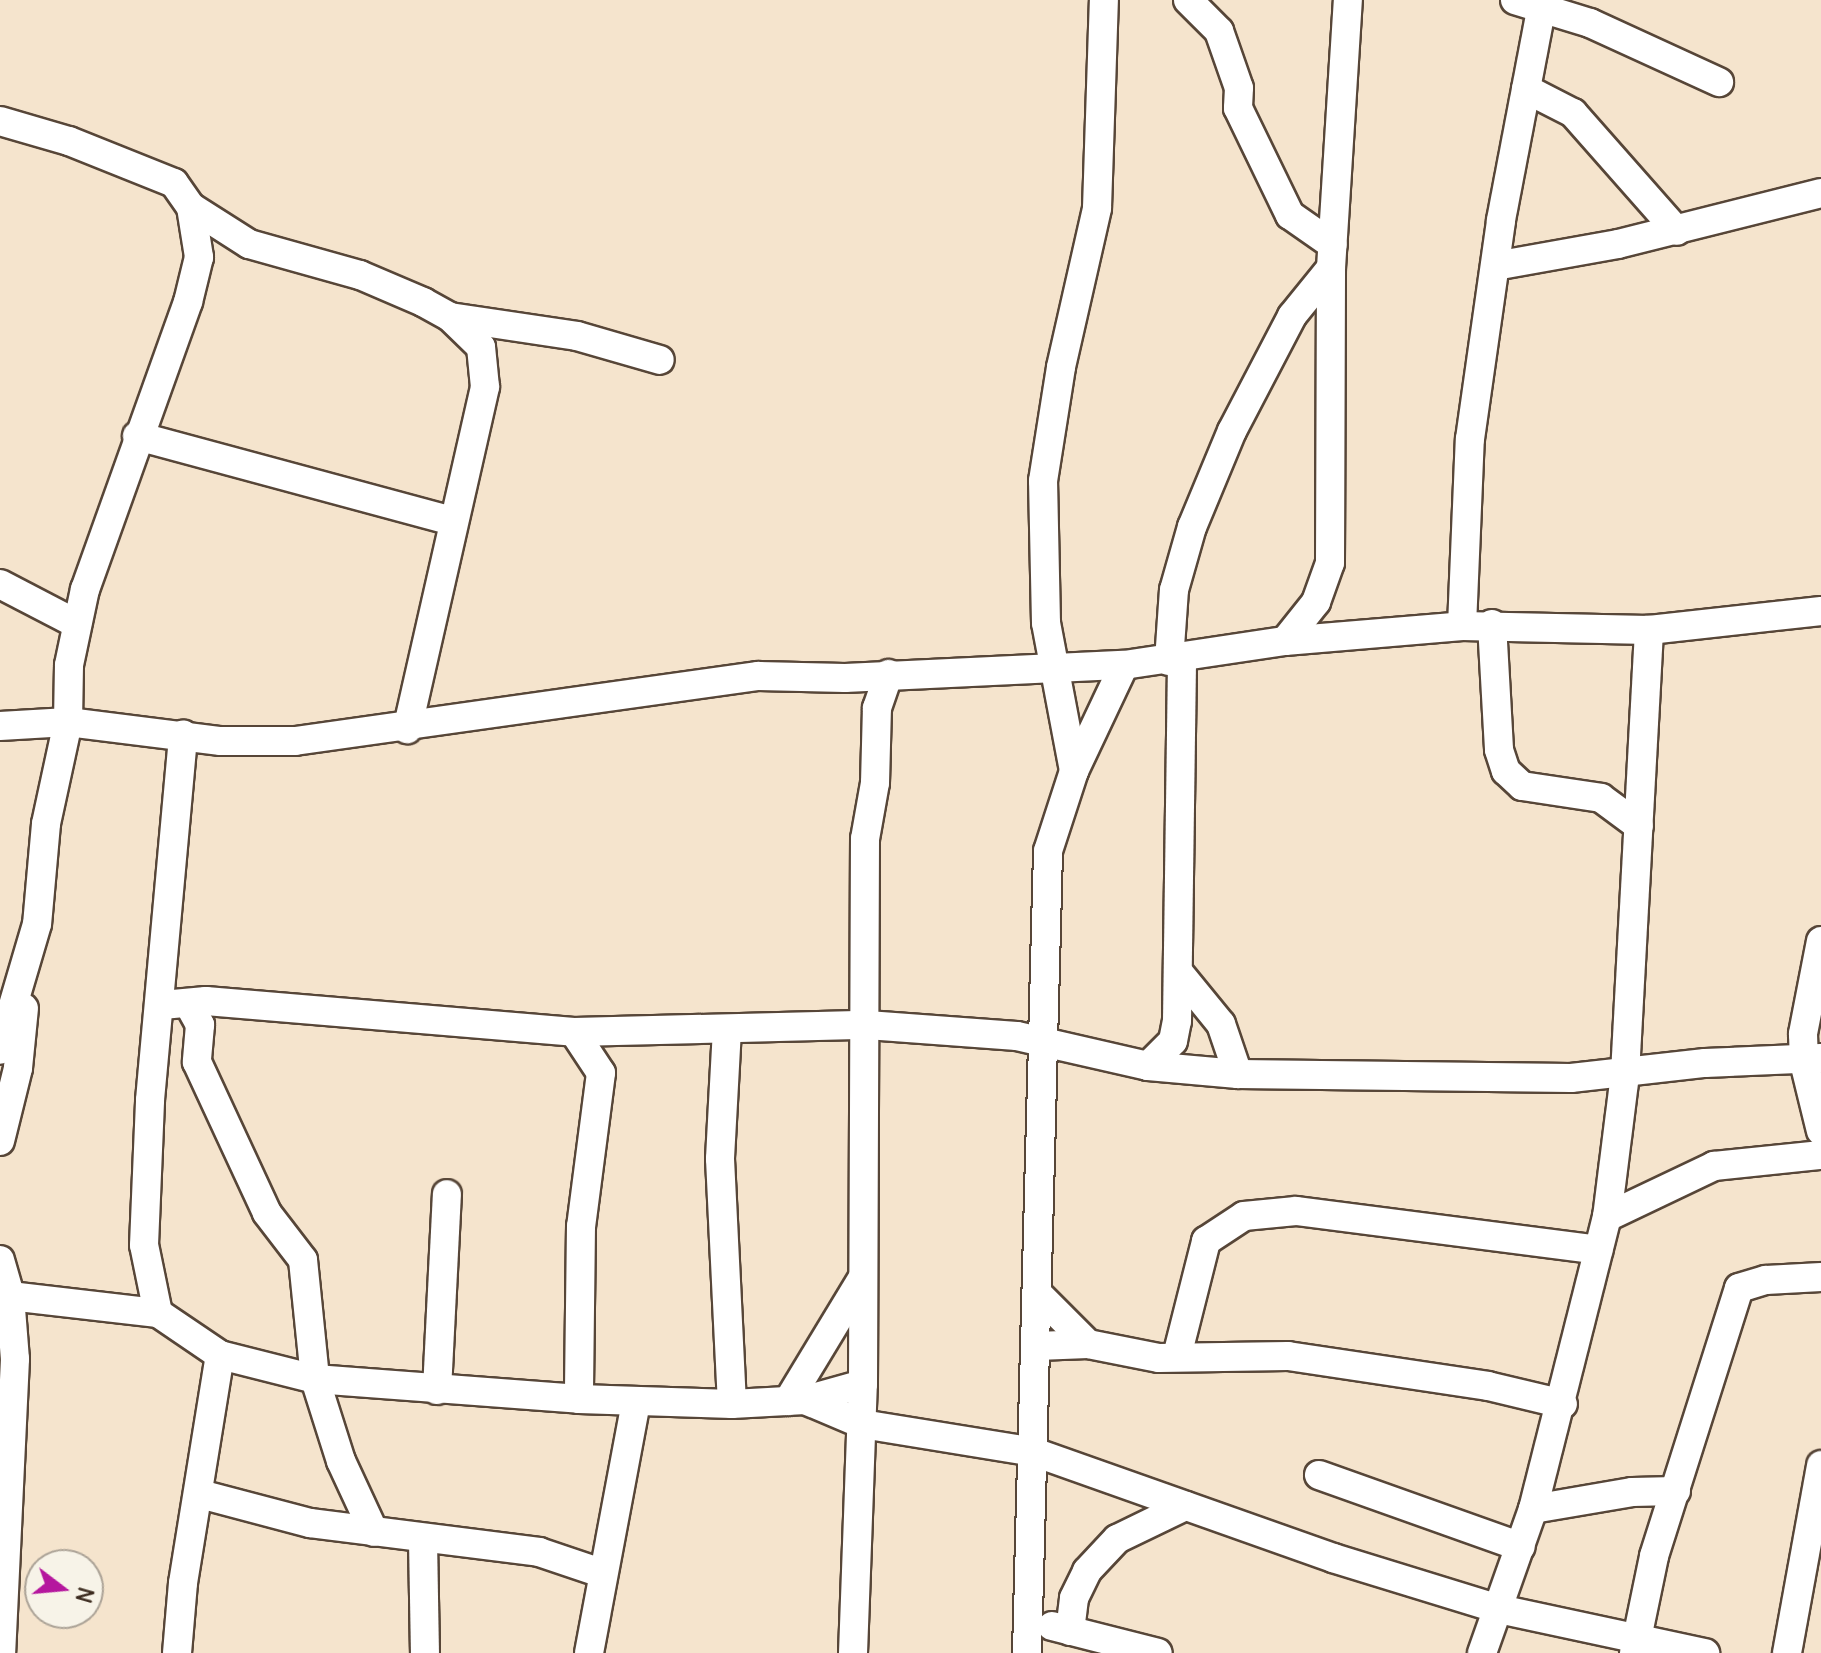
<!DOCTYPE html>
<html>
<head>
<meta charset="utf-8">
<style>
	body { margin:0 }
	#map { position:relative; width:1821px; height:1653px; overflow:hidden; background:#f5e4cd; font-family:Delius,sans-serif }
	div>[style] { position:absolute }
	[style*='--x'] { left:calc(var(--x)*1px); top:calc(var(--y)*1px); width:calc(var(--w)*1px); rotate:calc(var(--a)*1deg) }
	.roads { filter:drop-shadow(2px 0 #574638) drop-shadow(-2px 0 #574638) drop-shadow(0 2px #574638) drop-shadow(0 -2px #574638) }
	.minor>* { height:28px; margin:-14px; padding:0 14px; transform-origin:14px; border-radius:14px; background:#fff }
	span { translate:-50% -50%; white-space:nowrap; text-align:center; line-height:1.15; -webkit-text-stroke:6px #f7f3e8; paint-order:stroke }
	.north { position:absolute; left:24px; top:1549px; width:80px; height:80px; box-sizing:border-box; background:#f7f3e8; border:2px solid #aca397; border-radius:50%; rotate:106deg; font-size:22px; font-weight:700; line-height:32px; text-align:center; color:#3b2a1e }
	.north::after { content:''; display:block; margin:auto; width:28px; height:36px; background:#b5179e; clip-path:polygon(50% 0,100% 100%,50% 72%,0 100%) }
</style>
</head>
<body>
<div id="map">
	<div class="roads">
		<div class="minor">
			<div style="--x:1188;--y:0;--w:44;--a:45"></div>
			<div style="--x:1219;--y:31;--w:60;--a:70.7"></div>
			<div style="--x:1239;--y:88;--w:20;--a:93"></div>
			<div style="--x:1238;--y:108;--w:119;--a:64.1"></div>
			<div style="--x:1290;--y:215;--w:52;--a:34.9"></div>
			<div style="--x:1515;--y:0;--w:78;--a:17"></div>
			<div style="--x:1590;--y:23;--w:142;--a:24.6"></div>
			<div style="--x:1526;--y:89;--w:53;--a:27.1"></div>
			<div style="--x:1573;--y:113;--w:157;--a:48.6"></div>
			<div style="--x:0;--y:121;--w:72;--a:16.2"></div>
			<div style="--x:69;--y:141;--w:113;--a:21.8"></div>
			<div style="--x:174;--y:183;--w:29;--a:55"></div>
			<div style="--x:191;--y:207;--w:51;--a:80.9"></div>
			<div style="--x:199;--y:257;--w:46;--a:103.7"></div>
			<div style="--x:188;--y:302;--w:305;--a:109.7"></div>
			<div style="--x:85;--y:589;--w:78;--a:101.9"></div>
			<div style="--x:69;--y:665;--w:57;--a:91"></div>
			<div style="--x:68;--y:722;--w:104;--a:102.2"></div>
			<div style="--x:46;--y:824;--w:100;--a:95.1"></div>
			<div style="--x:37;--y:924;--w:131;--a:106.4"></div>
			<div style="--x:191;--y:207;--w:69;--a:32.5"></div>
			<div style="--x:249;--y:244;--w:115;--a:15.6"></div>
			<div style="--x:360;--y:275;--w:69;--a:23.2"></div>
			<div style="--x:423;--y:302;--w:31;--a:29"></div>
			<div style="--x:450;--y:317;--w:43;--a:44.1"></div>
			<div style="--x:481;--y:347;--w:40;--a:84.3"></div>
			<div style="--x:485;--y:387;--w:351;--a:102.8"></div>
			<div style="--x:1495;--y:266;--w:125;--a:-10.1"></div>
			<div style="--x:1618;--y:244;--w:209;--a:-14.1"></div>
			<div style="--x:450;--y:317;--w:128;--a:8.5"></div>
			<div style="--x:577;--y:336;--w:86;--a:16.1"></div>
			<div style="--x:137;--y:436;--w:327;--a:15.1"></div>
			<div style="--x:0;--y:584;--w:87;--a:27.5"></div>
			<div style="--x:1492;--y:624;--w:126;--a:86.8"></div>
			<div style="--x:1499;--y:750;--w:22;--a:72"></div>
			<div style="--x:1506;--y:771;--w:22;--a:43"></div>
			<div style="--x:1522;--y:786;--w:80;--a:8.6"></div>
			<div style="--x:1601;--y:798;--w:47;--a:36.4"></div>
			<div style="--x:1462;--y:626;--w:187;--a:-87.6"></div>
			<div style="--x:1470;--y:439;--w:221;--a:-81.9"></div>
			<div style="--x:1501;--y:220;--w:224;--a:-79.2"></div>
			<div style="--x:1285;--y:641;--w:50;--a:-51.5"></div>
			<div style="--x:1316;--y:602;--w:41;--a:-70.3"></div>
			<div style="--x:1330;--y:563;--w:295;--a:-89.8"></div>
			<div style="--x:1331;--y:268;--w:269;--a:-86.4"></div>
			<div style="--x:1169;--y:661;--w:71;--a:-86"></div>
			<div style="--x:1174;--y:590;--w:66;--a:-74.1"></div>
			<div style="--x:1192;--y:527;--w:104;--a:-67.4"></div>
			<div style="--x:1232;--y:431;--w:130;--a:-62.4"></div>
			<div style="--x:1292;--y:316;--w:62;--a:-50.9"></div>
			<div style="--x:0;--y:726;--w:68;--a:-3.4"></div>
			<div style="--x:68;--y:722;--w:154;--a:7.1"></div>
			<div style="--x:221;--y:741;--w:74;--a:0"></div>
			<div style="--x:295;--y:741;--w:468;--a:-8"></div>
			<div style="--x:758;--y:676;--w:87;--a:1.3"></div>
			<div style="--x:845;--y:678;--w:279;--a:-2.7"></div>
			<div style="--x:1124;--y:665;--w:163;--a:-8.5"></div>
			<div style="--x:1285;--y:641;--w:178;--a:-4.8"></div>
			<div style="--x:1462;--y:626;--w:187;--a:1.2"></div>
			<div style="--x:1649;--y:630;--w:173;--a:-6.3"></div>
			<div style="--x:1074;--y:771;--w:151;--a:-100.7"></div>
			<div style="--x:1046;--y:623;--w:142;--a:-91.2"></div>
			<div style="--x:1043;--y:481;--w:115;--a:-81"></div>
			<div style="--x:1061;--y:367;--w:163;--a:-77.2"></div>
			<div style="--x:1097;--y:208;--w:208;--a:-88.1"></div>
			<div style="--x:1821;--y:941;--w:95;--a:101"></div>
			<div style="--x:1803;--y:1034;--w:28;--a:88"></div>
			<div style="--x:1804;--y:1062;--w:71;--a:76.2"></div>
			<div style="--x:1181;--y:975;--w:63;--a:50.8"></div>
			<div style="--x:1221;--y:1024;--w:53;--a:71.2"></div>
			<div style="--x:188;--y:1003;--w:25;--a:61"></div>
			<div style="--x:200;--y:1025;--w:37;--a:95"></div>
			<div style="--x:197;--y:1062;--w:166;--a:65.1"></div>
			<div style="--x:267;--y:1213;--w:59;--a:52.5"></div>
			<div style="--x:303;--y:1260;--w:120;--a:84.2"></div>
			<div style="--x:315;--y:1379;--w:86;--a:72.4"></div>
			<div style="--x:341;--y:1461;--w:78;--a:65.1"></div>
			<div style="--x:162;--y:1005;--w:44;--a:-5.2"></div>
			<div style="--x:206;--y:1001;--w:369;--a:4.8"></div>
			<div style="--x:574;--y:1032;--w:293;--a:-1.4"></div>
			<div style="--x:867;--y:1025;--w:150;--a:4.2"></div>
			<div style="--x:1017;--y:1036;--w:134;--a:12.9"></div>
			<div style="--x:1148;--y:1066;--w:90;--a:5.1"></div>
			<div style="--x:1238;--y:1074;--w:333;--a:0.7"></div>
			<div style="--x:1571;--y:1078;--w:135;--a:-6.4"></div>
			<div style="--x:1705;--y:1063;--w:116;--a:-2.5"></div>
			<div style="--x:727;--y:1029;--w:130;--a:93.1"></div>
			<div style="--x:720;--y:1159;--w:245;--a:87.2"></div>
			<div style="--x:574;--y:1032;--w:49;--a:56.6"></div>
			<div style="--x:601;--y:1073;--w:154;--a:97.4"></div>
			<div style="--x:581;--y:1226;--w:173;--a:90.7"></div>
			<div style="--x:1148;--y:1066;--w:35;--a:-45"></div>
			<div style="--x:1173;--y:1041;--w:20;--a:-79"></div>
			<div style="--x:1177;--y:1021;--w:361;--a:-89.2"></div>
			<div style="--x:0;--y:1141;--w:75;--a:-76.1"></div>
			<div style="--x:18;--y:1068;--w:60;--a:-84.3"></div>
			<div style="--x:1607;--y:1217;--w:119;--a:-25.5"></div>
			<div style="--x:1714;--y:1166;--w:108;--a:-5.9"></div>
			<div style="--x:0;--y:1260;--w:37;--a:74"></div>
			<div style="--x:10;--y:1296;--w:63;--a:85.5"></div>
			<div style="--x:15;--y:1359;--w:294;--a:92.7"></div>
			<div style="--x:1038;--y:1294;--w:71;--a:45"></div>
			<div style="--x:10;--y:1296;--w:149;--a:6.6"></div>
			<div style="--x:158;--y:1313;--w:75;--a:34.1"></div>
			<div style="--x:220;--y:1355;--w:98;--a:14.2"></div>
			<div style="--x:315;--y:1379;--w:265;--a:4.3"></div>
			<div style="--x:579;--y:1399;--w:153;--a:1.9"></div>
			<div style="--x:732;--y:1404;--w:73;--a:-3.1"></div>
			<div style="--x:805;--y:1400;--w:60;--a:-15.4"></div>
			<div style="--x:158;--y:1313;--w:69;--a:-101.6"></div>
			<div style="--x:144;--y:1245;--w:145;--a:-87.6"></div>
			<div style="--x:150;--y:1100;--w:367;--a:-84.8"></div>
			<div style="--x:1037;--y:1346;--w:51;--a:-2.2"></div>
			<div style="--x:1088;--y:1344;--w:72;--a:11.2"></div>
			<div style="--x:1159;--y:1358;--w:129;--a:-0.9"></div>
			<div style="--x:1288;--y:1356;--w:202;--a:8.5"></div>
			<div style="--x:1488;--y:1386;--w:77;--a:13.5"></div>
			<div style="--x:1177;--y:1356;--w:119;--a:-75.8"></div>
			<div style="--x:1206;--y:1241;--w:45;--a:-33.3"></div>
			<div style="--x:1244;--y:1216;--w:52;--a:-5.5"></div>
			<div style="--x:1296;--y:1211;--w:305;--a:7.3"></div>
			<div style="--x:437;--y:1390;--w:196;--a:-87.1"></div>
			<div style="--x:805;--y:1400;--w:62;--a:22.8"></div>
			<div style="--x:862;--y:1424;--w:174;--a:9.2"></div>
			<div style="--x:1034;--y:1452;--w:317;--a:19.5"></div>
			<div style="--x:1333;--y:1558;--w:174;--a:17.1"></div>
			<div style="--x:1499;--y:1609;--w:211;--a:12.1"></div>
			<div style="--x:788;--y:1401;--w:143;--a:-58.8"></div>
			<div style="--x:1319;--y:1475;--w:214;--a:19.6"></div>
			<div style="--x:200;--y:1494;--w:114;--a:14.8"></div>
			<div style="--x:310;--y:1523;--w:231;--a:7.2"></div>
			<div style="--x:539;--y:1552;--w:65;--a:18.7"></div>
			<div style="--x:1533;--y:1509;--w:100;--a:-9.7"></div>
			<div style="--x:1632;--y:1492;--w:44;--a:-1.3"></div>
			<div style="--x:423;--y:1540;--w:113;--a:89"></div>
			<div style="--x:1052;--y:1626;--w:109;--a:14.3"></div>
			<div style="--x:1070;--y:1631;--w:33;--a:-83"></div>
			<div style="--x:1074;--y:1598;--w:30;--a:-64"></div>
			<div style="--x:1087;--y:1571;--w:44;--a:-46.8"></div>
			<div style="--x:1117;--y:1539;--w:76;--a:-25.9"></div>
			<div style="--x:177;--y:1653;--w:70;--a:-85.1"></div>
			<div style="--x:183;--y:1583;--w:231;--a:-80.8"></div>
			<div style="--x:589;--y:1653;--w:256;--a:-79.4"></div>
			<div style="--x:853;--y:1653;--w:269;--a:-87.9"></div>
			<div style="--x:863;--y:1384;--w:545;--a:-89.79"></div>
			<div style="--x:865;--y:839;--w:57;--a:-79.9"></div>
			<div style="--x:875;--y:783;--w:75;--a:-88.5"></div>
			<div style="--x:877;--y:708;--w:36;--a:-71"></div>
			<div style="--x:1027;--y:1653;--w:802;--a:-88.5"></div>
			<div style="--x:1048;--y:851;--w:84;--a:-72"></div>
			<div style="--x:1074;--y:771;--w:117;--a:-64.7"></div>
			<div style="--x:1482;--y:1653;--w:153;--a:-70.5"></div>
			<div style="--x:1533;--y:1509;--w:301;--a:-75.8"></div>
			<div style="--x:1607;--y:1217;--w:144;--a:-82.8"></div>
			<div style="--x:1625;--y:1074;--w:445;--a:-86.9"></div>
			<div style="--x:1634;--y:1653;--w:99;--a:-78.3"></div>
			<div style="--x:1654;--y:1556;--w:281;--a:-72.4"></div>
			<div style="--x:1739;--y:1288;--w:28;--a:-17"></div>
			<div style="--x:1766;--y:1280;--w:55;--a:-3.1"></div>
			<div style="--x:1787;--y:1653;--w:191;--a:-79.7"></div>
		</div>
	</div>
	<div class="north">N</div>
</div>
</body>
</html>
